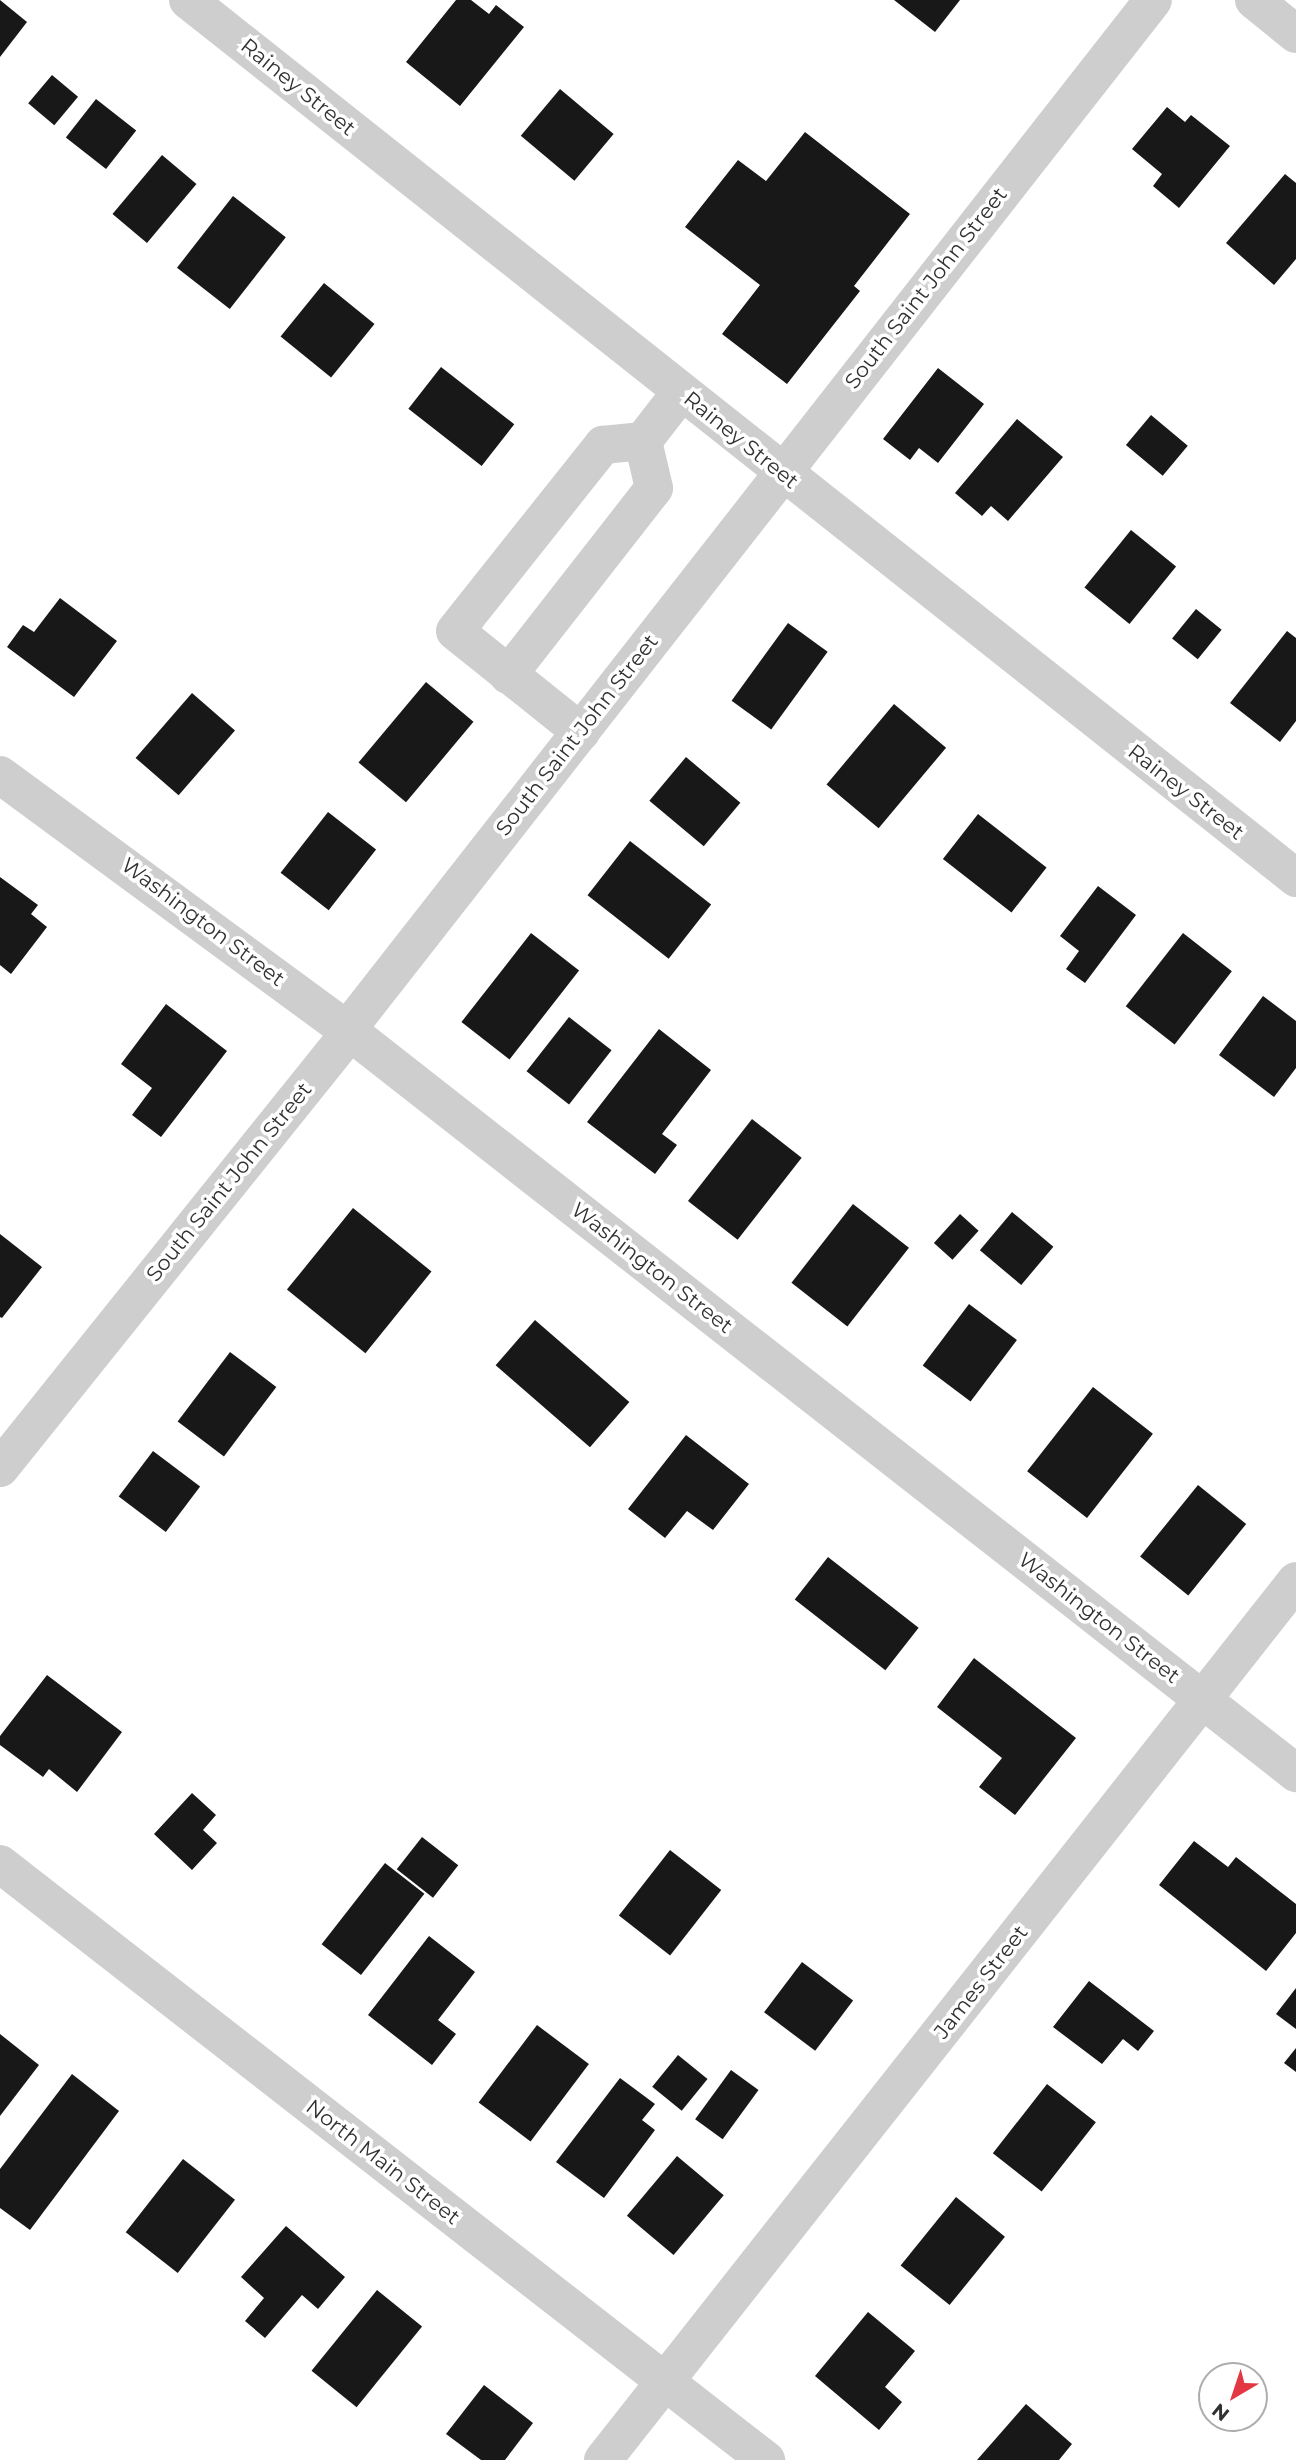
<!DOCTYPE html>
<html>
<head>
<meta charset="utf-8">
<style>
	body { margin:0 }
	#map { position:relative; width:1296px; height:2460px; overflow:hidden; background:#fff; font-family:Montserrat,sans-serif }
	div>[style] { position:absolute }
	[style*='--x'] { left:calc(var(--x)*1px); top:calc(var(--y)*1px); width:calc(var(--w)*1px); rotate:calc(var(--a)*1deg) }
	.building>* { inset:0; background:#181818; transform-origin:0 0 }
	.minor>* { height:38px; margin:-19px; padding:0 19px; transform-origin:19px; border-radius:19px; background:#cecece }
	span { translate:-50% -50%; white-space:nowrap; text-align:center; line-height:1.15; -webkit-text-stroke:7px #fff; paint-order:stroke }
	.street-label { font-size:21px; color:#313131 }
	.north { position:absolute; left:1198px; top:2362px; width:70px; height:70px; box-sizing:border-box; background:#fff; border:2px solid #adadad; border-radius:50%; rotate:219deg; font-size:19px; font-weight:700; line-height:28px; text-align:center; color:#313131 }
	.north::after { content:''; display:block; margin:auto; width:24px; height:32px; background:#e33843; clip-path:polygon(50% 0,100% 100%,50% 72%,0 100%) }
</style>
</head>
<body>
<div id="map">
	<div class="building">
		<div style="clip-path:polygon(0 0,27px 22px,0 57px)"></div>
		<div style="clip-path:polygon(456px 0,471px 0,489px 14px,496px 5px,524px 27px,460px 106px,406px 62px)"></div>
		<div style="clip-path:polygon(894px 0,960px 0,935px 32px)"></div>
		<div style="left:52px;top:75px;width:34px;height:37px;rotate:40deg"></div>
		<div style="left:560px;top:89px;width:70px;height:61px;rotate:40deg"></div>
		<div style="left:96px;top:99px;width:51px;height:49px;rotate:38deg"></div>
		<div style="clip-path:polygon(1167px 107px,1185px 122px,1191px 115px,1230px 146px,1179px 208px,1153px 186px,1162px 174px,1132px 149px)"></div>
		<div style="clip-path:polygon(805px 132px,910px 214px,854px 286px,860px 291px,787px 384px,722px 334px,760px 285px,685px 227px,738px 160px,766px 181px)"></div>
		<div style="left:162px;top:155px;width:45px;height:77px;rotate:40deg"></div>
		<div style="clip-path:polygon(1285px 174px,1296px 183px,1296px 259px,1274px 285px,1226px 243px)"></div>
		<div style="left:233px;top:196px;width:67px;height:91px;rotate:38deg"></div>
		<div style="left:324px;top:283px;width:65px;height:69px;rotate:39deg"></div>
		<div style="left:441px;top:367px;width:93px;height:53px;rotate:38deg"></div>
		<div style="clip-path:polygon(938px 368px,984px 404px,938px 463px,919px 448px,910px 460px,883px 439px)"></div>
		<div style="left:1151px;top:415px;width:48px;height:39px;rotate:40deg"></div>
		<div style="clip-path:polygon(1017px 419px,1063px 457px,1008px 521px,991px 506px,982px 516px,955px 493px)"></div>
		<div style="left:1131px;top:530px;width:58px;height:74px;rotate:39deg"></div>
		<div style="clip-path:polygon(60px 598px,117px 641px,74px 697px,7px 647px,23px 625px,34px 632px)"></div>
		<div style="left:1196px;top:609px;width:33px;height:38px;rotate:39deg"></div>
		<div style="left:788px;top:623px;width:49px;height:96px;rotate:36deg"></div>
		<div style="clip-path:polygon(1287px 631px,1296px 638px,1296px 721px,1280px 742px,1230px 703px)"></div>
		<div style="left:426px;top:682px;width:62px;height:105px;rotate:40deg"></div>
		<div style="left:192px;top:693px;width:57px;height:86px;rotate:41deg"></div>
		<div style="left:894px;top:704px;width:68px;height:105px;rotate:40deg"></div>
		<div style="left:686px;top:757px;width:71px;height:57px;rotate:40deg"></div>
		<div style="left:328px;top:812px;width:61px;height:77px;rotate:38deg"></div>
		<div style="left:978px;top:814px;width:87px;height:57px;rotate:38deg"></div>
		<div style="left:630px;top:841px;width:103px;height:69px;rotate:38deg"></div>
		<div style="clip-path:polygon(0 877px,38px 905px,31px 914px,47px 927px,11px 974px,0 965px)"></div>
		<div style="clip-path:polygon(1098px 886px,1136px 915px,1085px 983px,1066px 969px,1079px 951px,1060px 936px)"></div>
		<div style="left:531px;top:933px;width:61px;height:113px;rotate:38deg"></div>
		<div style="left:1183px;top:933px;width:62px;height:93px;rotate:38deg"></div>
		<div style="clip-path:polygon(1263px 996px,1296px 1021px,1296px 1068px,1274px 1097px,1219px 1055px)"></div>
		<div style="clip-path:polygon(166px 1004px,227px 1051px,161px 1137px,132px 1115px,152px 1088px,121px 1064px)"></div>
		<div style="left:569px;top:1017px;width:54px;height:69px;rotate:38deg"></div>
		<div style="clip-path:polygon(659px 1029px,711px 1070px,662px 1134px,677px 1145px,655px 1174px,587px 1122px)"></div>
		<div style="left:752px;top:1119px;width:63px;height:104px;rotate:38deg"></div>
		<div style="left:853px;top:1204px;width:71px;height:100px;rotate:38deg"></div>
		<div style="left:353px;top:1208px;width:101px;height:105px;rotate:39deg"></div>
		<div style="left:1012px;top:1212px;width:54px;height:50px;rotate:40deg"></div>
		<div style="left:960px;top:1214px;width:25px;height:39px;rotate:42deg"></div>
		<div style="clip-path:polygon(0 1234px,42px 1267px,2px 1318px,0 1317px)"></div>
		<div style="left:969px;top:1304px;width:60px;height:77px;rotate:37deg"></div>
		<div style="left:535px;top:1320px;width:125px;height:60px;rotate:41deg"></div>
		<div style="left:230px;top:1352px;width:58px;height:87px;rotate:37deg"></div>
		<div style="left:1093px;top:1387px;width:76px;height:107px;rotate:38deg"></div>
		<div style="clip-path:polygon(686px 1435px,749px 1484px,713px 1530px,687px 1511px,665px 1538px,628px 1509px)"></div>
		<div style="left:153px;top:1451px;width:59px;height:57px;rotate:37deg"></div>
		<div style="left:1198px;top:1485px;width:62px;height:92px;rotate:39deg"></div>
		<div style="left:828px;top:1557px;width:115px;height:54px;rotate:38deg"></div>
		<div style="clip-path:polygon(974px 1658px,1076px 1738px,1015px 1815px,979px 1787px,1002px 1758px,937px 1707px)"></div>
		<div style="clip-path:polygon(47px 1675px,122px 1732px,77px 1792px,49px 1769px,43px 1777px,0 1745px,0 1736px)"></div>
		<div style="clip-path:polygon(192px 1793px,216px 1815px,203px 1830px,217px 1843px,192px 1870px,154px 1834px)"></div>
		<div style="left:422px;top:1837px;width:46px;height:41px;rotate:38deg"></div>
		<div style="clip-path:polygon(1194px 1841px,1228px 1867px,1236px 1857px,1296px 1904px,1296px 1933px,1266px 1971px,1159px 1885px)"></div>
		<div style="left:670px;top:1850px;width:65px;height:83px;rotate:38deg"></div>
		<div style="left:385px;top:1863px;width:50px;height:103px;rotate:38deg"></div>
		<div style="clip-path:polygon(429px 1936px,475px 1972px,438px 2020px,456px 2034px,432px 2065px,368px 2015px)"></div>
		<div style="left:802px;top:1962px;width:64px;height:63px;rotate:37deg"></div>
		<div style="clip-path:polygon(1089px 1981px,1154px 2031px,1138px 2051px,1123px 2039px,1102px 2064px,1053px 2027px)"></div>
		<div style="clip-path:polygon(1296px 1988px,1296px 2029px,1276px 2014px)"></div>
		<div style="left:537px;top:2025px;width:65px;height:97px;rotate:37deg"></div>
		<div style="clip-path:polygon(0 2034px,39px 2065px,0 2116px)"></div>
		<div style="clip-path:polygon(1296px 2048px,1296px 2072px,1284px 2063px)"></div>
		<div style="left:678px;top:2055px;width:38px;height:41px;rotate:39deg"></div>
		<div style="left:731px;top:2070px;width:34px;height:61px;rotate:36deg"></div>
		<div style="clip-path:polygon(72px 2074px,119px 2111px,30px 2230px,0 2208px,0 2169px)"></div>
		<div style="clip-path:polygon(620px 2078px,655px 2104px,642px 2120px,655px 2130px,604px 2198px,556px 2162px)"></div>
		<div style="left:1047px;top:2084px;width:62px;height:88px;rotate:38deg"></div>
		<div style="left:677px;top:2156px;width:61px;height:78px;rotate:40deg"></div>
		<div style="left:183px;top:2159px;width:66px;height:93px;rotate:38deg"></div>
		<div style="left:956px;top:2197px;width:63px;height:88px;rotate:39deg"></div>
		<div style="clip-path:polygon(286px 2226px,345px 2277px,318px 2309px,302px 2295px,265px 2338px,245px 2321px,264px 2298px,241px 2277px)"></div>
		<div style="left:377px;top:2290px;width:58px;height:104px;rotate:39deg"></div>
		<div style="clip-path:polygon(868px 2312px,915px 2351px,885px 2387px,902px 2402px,879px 2430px,815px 2376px)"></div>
		<div style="clip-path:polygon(484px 2385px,533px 2423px,505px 2460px,481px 2460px,446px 2434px)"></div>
		<div style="clip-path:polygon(1026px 2404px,1072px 2444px,1059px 2460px,977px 2460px)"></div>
	</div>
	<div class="minor">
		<div style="--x:188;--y:0;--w:1414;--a:38.39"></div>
		<div style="--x:1254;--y:0;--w:54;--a:39"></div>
		<div style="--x:508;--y:675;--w:237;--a:-52"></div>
		<div style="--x:654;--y:488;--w:48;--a:-103.2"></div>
		<div style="--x:581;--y:732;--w:161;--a:-141.3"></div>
		<div style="--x:455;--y:631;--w:238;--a:-51.5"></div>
		<div style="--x:603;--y:445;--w:40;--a:-5.7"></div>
		<div style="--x:643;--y:441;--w:62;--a:-52.2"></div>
		<div style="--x:0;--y:775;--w:434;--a:36.3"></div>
		<div style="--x:350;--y:1032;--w:1202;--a:38.07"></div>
		<div style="--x:0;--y:1468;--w:559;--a:-51.24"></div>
		<div style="--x:350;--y:1032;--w:12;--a:-70"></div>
		<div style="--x:354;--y:1021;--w:1296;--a:-51.95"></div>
		<div style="--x:0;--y:1864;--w:971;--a:37.89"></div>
		<div style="--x:603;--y:2460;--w:1119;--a:-51.75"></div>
	</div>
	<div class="street-label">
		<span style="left:298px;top:87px;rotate:39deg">Rainey Street</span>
		<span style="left:926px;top:288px;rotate:-52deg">South Saint John Street</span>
		<span style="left:741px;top:440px;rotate:39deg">Rainey Street</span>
		<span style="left:577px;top:735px;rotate:-52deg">South Saint John Street</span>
		<span style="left:1186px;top:792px;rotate:38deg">Rainey Street</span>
		<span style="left:203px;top:922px;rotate:37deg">Washington Street</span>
		<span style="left:229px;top:1182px;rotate:-51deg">South Saint John Street</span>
		<span style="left:652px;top:1268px;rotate:38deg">Washington Street</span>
		<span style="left:1099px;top:1618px;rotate:38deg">Washington Street</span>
		<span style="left:981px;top:1982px;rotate:-52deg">James Street</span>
		<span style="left:383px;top:2162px;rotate:38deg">North Main Street</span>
	</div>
	<div class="north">N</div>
</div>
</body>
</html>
